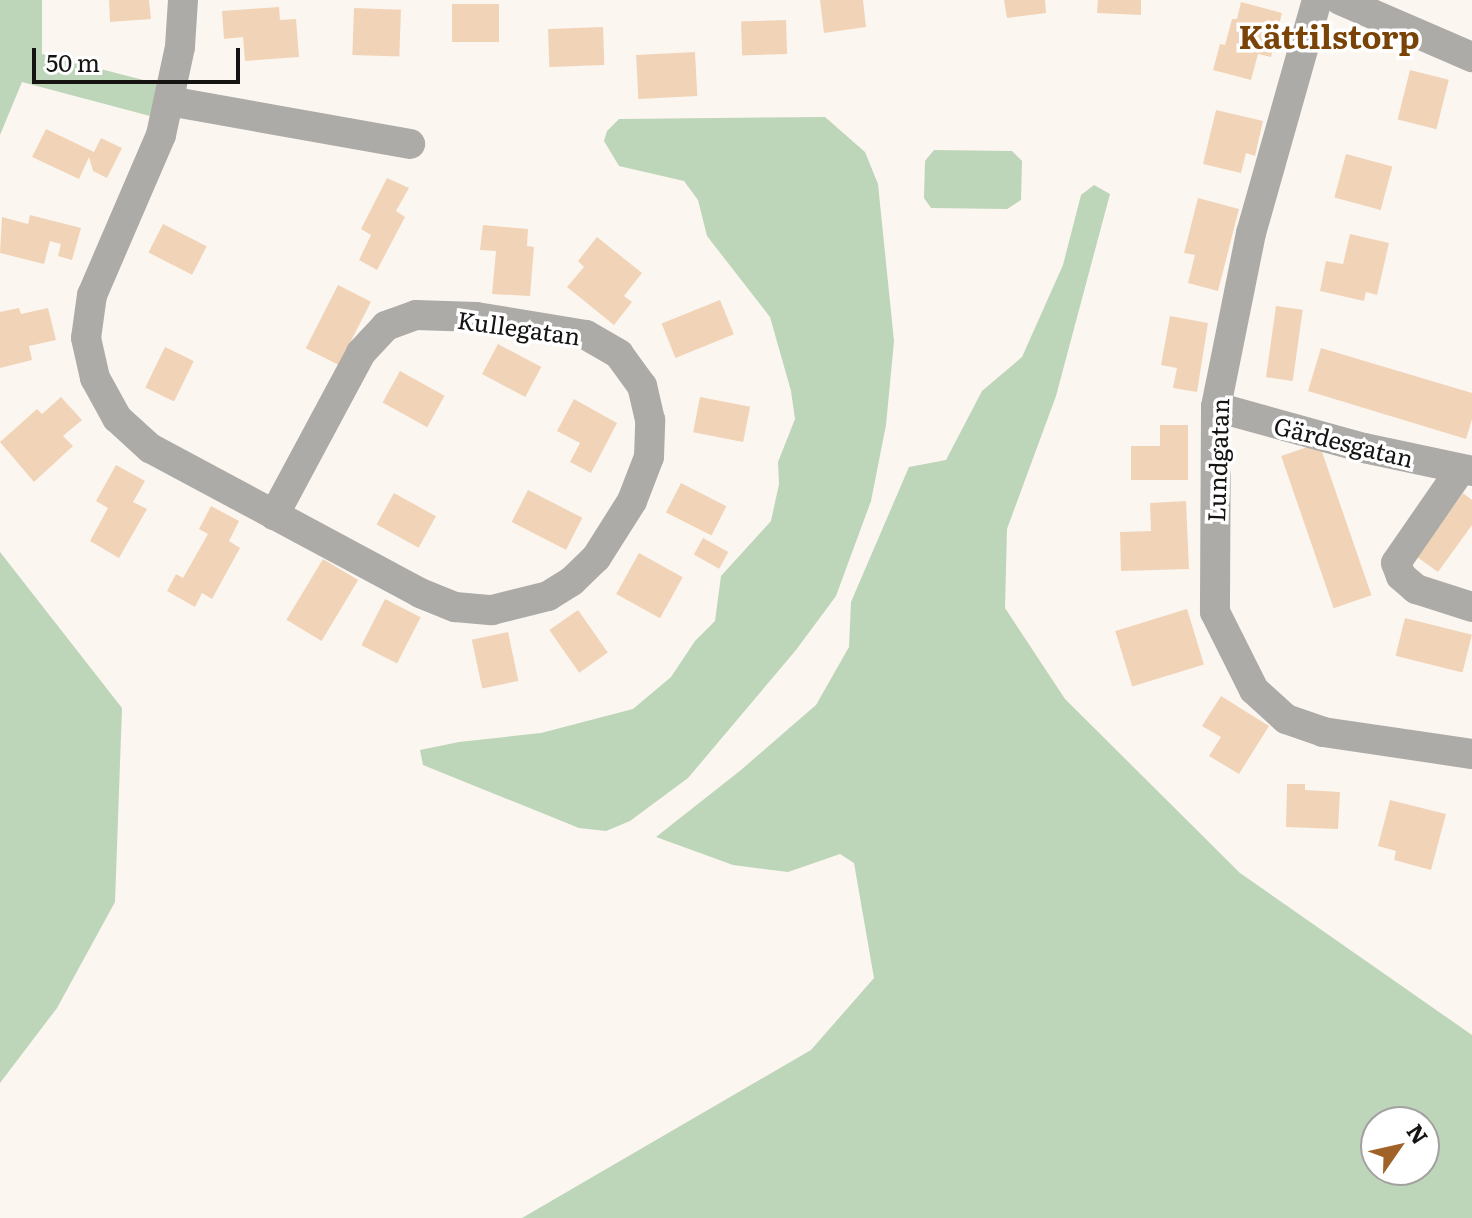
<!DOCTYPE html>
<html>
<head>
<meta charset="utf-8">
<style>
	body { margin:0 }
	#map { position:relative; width:1472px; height:1218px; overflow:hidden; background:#fcf6f0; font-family:Literata,serif }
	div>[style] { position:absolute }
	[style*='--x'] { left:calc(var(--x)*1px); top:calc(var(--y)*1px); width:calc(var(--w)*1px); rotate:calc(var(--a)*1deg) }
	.green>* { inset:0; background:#bdd5b9 }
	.building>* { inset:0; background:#f1d4b8; transform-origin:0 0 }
	.minor>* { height:30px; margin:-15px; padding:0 15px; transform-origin:15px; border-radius:15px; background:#adaba8 }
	span { translate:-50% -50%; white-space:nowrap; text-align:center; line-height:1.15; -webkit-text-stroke:7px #fff; paint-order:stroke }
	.street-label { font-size:24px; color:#161412 }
	.district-label { font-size:32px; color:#7a4307; font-weight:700 }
	.north { position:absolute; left:1360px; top:1106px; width:80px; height:80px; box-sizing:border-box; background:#fff; border:2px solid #a2a1a0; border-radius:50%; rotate:56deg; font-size:22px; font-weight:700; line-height:32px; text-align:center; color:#161412 }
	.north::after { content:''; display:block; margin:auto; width:28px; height:36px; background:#a16229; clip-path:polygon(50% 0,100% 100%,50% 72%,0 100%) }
	.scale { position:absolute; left:32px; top:48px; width:208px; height:36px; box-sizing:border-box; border:4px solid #161412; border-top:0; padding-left:10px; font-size:24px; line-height:28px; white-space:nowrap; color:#161412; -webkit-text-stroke:6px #fff; paint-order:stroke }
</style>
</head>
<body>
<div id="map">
	<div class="green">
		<div style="clip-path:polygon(0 0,42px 0,42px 54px,159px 84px,150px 116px,22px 82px,0 135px)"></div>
		<div style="clip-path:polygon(825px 117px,865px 152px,878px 184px,894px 341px,886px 425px,871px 501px,836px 596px,796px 650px,688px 778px,630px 821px,606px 831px,579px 828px,423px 765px,420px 750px,459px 742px,541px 733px,633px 709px,671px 677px,695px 641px,715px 621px,721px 576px,771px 521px,779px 484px,778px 462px,795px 419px,791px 391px,770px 317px,707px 236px,698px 200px,684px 181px,619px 166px,604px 141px,607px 131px,619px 119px)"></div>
		<div style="clip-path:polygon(934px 150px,1012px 151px,1022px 161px,1021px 200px,1007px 209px,931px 208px,924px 198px,925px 161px)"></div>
		<div style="clip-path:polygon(evenodd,1094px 185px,1110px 194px,1056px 396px,1007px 529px,1005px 608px,1065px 699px,1240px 873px,1472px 1035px,1472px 1218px,522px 1218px,811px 1050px,874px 978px,854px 863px,840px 854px,788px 872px,733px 865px,656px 837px,741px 770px,816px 705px,849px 647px,851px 602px,909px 467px,946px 460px,982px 391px,1022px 357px,1063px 265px,1081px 195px,1094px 185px,1376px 1122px,1424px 1122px,1424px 1170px,1376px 1170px,1376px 1122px)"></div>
		<div style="clip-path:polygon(0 552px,122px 708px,115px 902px,57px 1008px,0 1083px)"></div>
	</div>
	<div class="building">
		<div style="clip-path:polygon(109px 0,149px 0,151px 19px,110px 22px)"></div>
		<div style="clip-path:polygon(820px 0,863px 0,866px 27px,824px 33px)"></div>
		<div style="clip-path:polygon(1004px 0,1045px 0,1046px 13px,1007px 18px)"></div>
		<div style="clip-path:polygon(1098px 0,1141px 0,1141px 15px,1097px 13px)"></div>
		<div style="clip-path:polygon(1241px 2px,1282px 13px,1271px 57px,1258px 54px,1251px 80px,1213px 70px,1220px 44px,1225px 45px,1232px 19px,1237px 19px)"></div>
		<div style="left:452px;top:4px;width:47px;height:38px"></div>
		<div style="clip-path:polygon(279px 7px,280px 20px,296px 19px,299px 57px,245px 61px,243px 37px,224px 39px,222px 11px)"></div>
		<div style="left:354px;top:8px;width:47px;height:47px;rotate:2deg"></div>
		<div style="left:786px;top:20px;width:34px;height:45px;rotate:88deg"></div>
		<div style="left:603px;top:27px;width:38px;height:55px;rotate:88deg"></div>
		<div style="left:695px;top:52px;width:44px;height:59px;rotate:87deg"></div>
		<div style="left:1410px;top:70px;width:40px;height:51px;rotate:14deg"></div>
		<div style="clip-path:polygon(1216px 110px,1263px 121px,1255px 156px,1246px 153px,1241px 173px,1203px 164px)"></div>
		<div style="clip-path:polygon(46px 129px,94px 152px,101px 138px,122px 148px,107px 178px,93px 171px,89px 157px,79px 179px,32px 157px)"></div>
		<div style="left:1346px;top:154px;width:48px;height:45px;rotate:15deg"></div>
		<div style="clip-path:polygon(387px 178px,409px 188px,396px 211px,405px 217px,377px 270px,359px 260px,371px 235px,361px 229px)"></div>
		<div style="clip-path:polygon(1198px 198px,1239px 209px,1218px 291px,1188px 283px,1195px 255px,1184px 253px)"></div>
		<div style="clip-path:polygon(30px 215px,81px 228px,72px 260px,58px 256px,61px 244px,50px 241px,44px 264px,0 253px,2px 217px,28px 224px)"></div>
		<div style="left:163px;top:224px;width:49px;height:32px;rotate:27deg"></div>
		<div style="clip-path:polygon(483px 225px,528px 229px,527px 246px,534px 247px,530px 296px,492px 294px,496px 251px,480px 250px)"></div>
		<div style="clip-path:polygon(1350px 234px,1389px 243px,1377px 295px,1366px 292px,1364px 301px,1320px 291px,1326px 261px,1343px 264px)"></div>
		<div style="clip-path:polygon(597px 237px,642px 273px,624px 296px,632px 302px,614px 325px,567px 287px,584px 267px,578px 261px)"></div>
		<div style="left:338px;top:285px;width:37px;height:71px;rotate:27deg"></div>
		<div style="left:720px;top:300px;width:37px;height:63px;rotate:68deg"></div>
		<div style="left:1276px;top:306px;width:27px;height:72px;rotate:8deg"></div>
		<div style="clip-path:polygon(19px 308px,21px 314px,48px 308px,56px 340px,29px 346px,32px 360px,0 368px,0 312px)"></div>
		<div style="clip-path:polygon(1170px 316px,1208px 323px,1197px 392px,1173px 388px,1177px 368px,1161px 365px)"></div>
		<div style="left:498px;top:344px;width:49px;height:34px;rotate:28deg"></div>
		<div style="left:165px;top:347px;width:32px;height:45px;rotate:26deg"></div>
		<div style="clip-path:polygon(1321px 348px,1472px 393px,1472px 419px,1466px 439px,1308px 391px)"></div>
		<div style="left:400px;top:371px;width:51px;height:36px;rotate:29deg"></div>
		<div style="clip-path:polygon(61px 397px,82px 420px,63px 436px,73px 446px,34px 482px,0 442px,37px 409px,42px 414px)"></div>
		<div style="left:700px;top:397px;width:51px;height:36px;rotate:11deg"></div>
		<div style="clip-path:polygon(574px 399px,617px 423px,591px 473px,570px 462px,580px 443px,557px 431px)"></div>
		<div style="clip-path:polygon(1160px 425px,1188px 425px,1188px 480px,1131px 480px,1131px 446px,1160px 446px)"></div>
		<div style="left:1319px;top:443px;width:161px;height:40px;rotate:71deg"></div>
		<div style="clip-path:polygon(116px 465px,145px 481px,133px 502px,147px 509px,119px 558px,90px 541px,108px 508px,96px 501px)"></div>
		<div style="left:681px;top:483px;width:51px;height:33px;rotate:27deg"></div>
		<div style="left:528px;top:490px;width:61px;height:36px;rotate:27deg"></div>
		<div style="left:394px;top:493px;width:48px;height:36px;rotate:29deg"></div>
		<div style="clip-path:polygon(1463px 493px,1472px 500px,1472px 525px,1438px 572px,1417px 557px)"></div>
		<div style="clip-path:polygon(1186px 501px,1189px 569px,1121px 571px,1120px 532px,1151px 531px,1150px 503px)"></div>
		<div style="clip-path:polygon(211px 506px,239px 521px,229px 541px,240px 548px,212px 599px,202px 593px,195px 607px,167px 591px,176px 574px,183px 578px,208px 534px,199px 529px)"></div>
		<div style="left:703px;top:538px;width:29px;height:19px;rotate:29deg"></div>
		<div style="left:639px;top:553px;width:50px;height:47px;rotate:29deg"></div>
		<div style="left:323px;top:559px;width:41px;height:71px;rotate:31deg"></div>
		<div style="left:385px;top:599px;width:40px;height:52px;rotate:27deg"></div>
		<div style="left:1187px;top:609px;width:58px;height:75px;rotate:73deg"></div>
		<div style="left:578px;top:610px;width:52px;height:35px;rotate:55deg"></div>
		<div style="left:1405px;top:618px;width:69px;height:39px;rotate:14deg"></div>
		<div style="left:508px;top:632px;width:50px;height:37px;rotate:78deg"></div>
		<div style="clip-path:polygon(1221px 696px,1269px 726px,1239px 774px,1209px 756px,1221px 737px,1202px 726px)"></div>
		<div style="clip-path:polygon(1287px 784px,1305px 784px,1305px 790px,1340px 792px,1338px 829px,1286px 827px)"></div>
		<div style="clip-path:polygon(1390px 800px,1446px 814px,1431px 870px,1394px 860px,1396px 851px,1378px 846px)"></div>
	</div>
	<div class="minor">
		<div style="--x:183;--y:0;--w:47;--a:93.7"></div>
		<div style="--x:180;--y:47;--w:90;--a:102.2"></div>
		<div style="--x:161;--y:135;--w:174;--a:113.3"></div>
		<div style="--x:92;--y:295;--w:43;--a:97.9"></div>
		<div style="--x:86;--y:338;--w:41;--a:77.3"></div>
		<div style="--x:95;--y:378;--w:46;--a:61.2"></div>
		<div style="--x:117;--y:418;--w:45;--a:42.3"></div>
		<div style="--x:150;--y:448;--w:306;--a:28.2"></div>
		<div style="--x:420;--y:593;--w:38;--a:22"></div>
		<div style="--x:455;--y:607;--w:37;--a:5"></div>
		<div style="--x:492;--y:610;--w:58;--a:-14"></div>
		<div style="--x:548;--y:596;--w:28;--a:-32"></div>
		<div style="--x:572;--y:581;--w:33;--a:-44"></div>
		<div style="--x:596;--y:558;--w:67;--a:-57.7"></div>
		<div style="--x:632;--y:501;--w:47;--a:-68.9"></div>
		<div style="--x:649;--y:457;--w:37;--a:-88"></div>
		<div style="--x:650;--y:420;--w:35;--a:-103"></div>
		<div style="--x:642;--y:386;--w:39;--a:-126"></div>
		<div style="--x:619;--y:354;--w:38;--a:-150"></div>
		<div style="--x:586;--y:335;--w:111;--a:-170.7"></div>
		<div style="--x:476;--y:317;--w:60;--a:-178.1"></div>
		<div style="--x:416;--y:315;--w:32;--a:160"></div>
		<div style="--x:386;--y:326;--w:37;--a:133"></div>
		<div style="--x:361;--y:353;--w:184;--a:118.2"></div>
		<div style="--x:1317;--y:0;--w:242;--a:105.8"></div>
		<div style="--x:1251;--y:233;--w:177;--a:101.4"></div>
		<div style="--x:1216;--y:407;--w:205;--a:90.3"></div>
		<div style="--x:1215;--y:612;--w:87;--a:63.4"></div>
		<div style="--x:1254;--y:690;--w:43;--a:42.2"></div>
		<div style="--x:1286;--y:719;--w:39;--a:19"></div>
		<div style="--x:1323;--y:732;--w:151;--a:8.4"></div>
		<div style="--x:1340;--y:0;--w:144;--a:23.4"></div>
		<div style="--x:169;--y:101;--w:245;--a:10.1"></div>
		<div style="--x:1216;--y:407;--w:154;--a:15.5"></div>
		<div style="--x:1364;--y:448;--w:110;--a:12"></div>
		<div style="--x:1461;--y:469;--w:114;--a:124.7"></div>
		<div style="--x:1396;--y:563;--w:14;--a:69"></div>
		<div style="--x:1401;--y:576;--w:20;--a:41"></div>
		<div style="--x:1416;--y:589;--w:59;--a:17.8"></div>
	</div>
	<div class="street-label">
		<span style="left:519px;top:327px;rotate:8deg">Kullegatan</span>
		<span style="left:1344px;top:441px;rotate:14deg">Gärdesgatan</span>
		<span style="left:1217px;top:460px;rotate:-88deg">Lundgatan</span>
	</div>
	<div class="district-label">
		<span style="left:1329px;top:35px">Kättilstorp</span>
	</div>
	<div class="north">N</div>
	<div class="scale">50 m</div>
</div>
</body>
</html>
